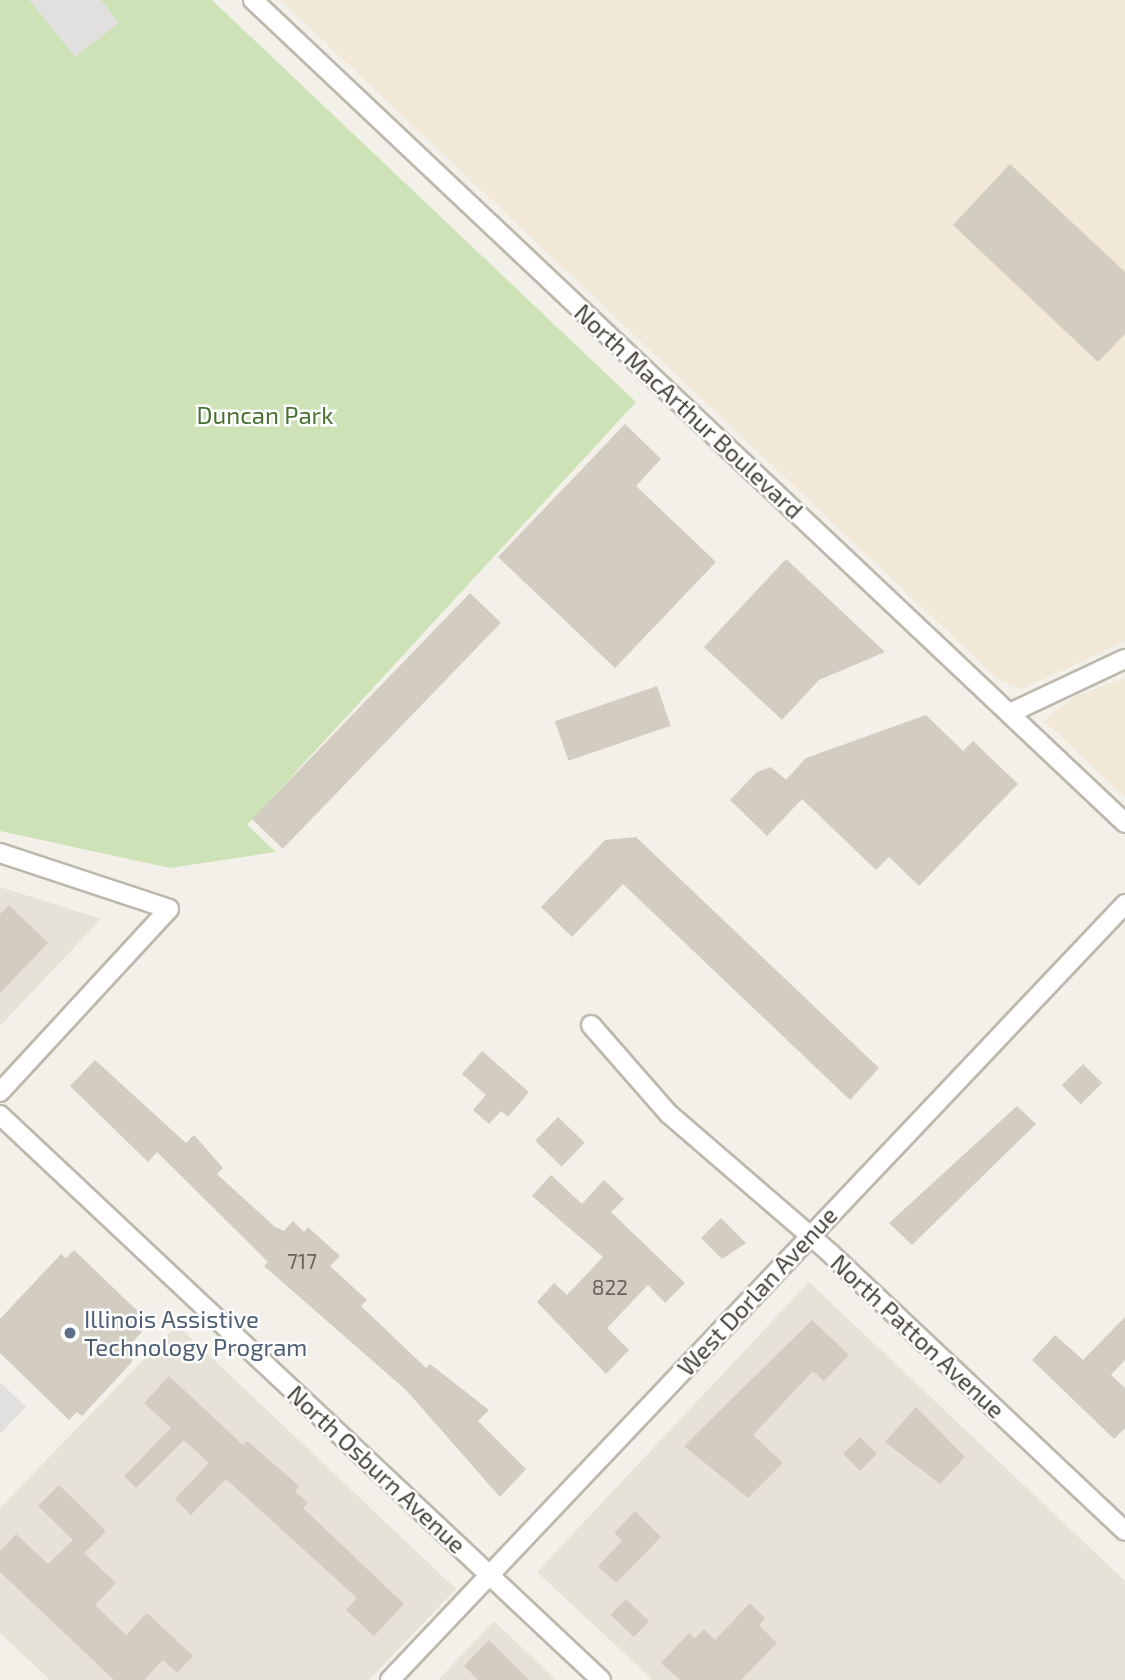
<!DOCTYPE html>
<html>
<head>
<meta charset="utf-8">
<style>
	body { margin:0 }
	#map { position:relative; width:1125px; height:1680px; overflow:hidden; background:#f3f0ea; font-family:"Exo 2",sans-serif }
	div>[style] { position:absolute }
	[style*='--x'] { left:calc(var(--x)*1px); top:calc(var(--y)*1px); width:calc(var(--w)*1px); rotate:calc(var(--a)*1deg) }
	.residential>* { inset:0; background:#e6e2d8 }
	.commercial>* { inset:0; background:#f2e8d8 }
	.green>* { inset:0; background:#cee2b7 }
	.parking>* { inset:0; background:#e2e0de }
	.building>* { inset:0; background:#d3ccc0; transform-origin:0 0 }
	.roads { filter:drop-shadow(2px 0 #bdb8ad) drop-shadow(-2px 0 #bdb8ad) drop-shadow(0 2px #bdb8ad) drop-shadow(0 -2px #bdb8ad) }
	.street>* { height:18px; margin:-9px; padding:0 9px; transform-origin:9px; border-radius:9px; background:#fff }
	.dots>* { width:19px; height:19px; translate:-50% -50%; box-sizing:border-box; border:4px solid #fff; border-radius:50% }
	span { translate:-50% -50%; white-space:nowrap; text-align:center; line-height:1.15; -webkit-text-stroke:5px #fff; paint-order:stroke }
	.number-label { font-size:21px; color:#69645b }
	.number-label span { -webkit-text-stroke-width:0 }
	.street-label { font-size:24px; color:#464139 }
	.park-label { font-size:24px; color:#497132 }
	.service-label { font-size:24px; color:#4e5e75 }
	.left { translate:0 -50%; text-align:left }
</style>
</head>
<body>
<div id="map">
	<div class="residential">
		<div style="clip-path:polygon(0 887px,101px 919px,0 1026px)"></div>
		<div style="clip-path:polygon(809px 1282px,1125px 1581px,1125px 1680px,653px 1680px,537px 1572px)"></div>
		<div style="clip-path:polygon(177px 1325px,456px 1589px,369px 1680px,50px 1680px,0 1633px,0 1508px)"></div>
		<div style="clip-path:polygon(494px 1621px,556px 1680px,438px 1680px)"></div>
	</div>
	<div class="commercial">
		<div style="clip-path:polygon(280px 0,1125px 0,1125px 641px,1022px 689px,999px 680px)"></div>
		<div style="clip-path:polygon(1125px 678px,1125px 797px,1044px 721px,1073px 697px)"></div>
	</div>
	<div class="green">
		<div style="clip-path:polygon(0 0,212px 0,636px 402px,247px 825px,276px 852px,170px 868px,0 831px)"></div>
	</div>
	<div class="parking">
		<div style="clip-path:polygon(29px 0,101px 0,119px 23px,75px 57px)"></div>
		<div style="clip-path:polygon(0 1382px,26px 1407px,0 1434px)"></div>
	</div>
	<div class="building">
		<div style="clip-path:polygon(1010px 164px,1125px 272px,1125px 334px,1098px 362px,953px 225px)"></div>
		<div style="clip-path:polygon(625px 424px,661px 459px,636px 486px,716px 562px,615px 668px,498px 557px)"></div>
		<div style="clip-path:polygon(786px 559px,885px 652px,819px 680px,782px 720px,704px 647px)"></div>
		<div style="left:470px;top:593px;width:43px;height:314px;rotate:44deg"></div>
		<div style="left:657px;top:686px;width:42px;height:108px;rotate:71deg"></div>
		<div style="clip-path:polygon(926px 715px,963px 751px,973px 741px,1018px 784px,919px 886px,889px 857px,876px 870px,802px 799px,767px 836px,730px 800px,757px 772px,771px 767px,786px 780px,806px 758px)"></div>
		<div style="clip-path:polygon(636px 837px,879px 1068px,850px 1100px,623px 884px,572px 937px,541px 907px,605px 840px)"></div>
		<div style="clip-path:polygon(9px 905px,48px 943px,0 993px,0 914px)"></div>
		<div style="clip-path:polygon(482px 1051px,529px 1092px,508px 1117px,501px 1111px,489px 1124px,473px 1110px,486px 1095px,462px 1074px)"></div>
		<div style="clip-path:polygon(95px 1060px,186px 1143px,194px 1135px,223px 1168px,217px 1174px,275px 1227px,284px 1231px,293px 1221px,304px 1232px,308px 1227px,340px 1256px,330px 1266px,367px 1300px,361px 1306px,426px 1368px,430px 1364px,489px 1410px,478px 1421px,526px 1469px,500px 1497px,406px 1390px,264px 1266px,268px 1262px,157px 1152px,148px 1162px,70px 1086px)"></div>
		<div style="left:1083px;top:1064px;width:27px;height:30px;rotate:45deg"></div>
		<div style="clip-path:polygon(1017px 1106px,1036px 1124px,912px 1245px,889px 1223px)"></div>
		<div style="left:558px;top:1117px;width:37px;height:33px;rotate:44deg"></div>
		<div style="clip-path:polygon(551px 1175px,582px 1204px,604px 1180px,624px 1199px,611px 1212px,685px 1283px,665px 1303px,648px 1285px,607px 1328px,629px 1350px,606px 1374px,537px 1302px,554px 1283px,567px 1295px,603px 1257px,532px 1196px)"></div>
		<div style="clip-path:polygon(721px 1218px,746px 1243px,722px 1259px,701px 1238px)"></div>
		<div style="clip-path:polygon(74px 1250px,150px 1323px,130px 1345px,132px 1362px,82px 1416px,77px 1412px,69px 1420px,0 1353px,0 1319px,61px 1254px,66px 1258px)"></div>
		<div style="clip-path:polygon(1125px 1317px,1125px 1360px,1111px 1375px,1125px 1388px,1125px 1428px,1114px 1439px,1032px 1360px,1055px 1335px,1083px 1360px)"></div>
		<div style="clip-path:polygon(812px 1320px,849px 1355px,824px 1381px,813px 1371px,753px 1435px,783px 1463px,748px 1498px,684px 1446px)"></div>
		<div style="clip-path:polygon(169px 1376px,243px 1445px,247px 1441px,299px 1486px,295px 1491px,308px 1503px,303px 1508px,404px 1604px,374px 1636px,346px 1610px,357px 1598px,226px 1479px,191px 1515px,175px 1499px,209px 1463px,184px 1440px,136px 1488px,124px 1476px,171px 1428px,144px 1403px)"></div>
		<div style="clip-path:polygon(916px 1407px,965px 1457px,940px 1484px,885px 1442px)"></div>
		<div style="left:860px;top:1437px;width:24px;height:24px;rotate:45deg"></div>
		<div style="clip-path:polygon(59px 1485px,106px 1531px,84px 1553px,116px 1583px,95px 1605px,126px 1635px,147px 1613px,193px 1656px,177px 1673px,163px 1660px,144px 1680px,114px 1680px,0 1572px,0 1551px,16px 1534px,48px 1564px,73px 1540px,38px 1506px)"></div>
		<div style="clip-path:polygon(635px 1511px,661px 1537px,616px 1583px,598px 1566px,622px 1541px,614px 1533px)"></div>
		<div style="left:626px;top:1599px;width:32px;height:22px;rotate:44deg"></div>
		<div style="clip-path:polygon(750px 1603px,765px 1618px,759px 1625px,777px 1643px,741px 1680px,680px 1680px,661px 1663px,689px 1633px,695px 1638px,704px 1629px,715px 1640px)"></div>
		<div style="clip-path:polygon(489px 1640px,529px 1680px,478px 1680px,464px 1666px)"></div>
	</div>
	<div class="roads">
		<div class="street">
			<div style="--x:253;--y:0;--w:1199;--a:43.34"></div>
			<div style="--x:1010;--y:713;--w:127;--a:-25.2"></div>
			<div style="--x:0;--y:853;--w:178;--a:18.3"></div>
			<div style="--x:169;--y:909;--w:249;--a:132.7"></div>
			<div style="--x:591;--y:1025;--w:118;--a:48.8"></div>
			<div style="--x:669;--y:1114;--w:213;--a:40.8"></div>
			<div style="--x:830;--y:1253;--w:405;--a:43.3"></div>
			<div style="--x:0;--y:1115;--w:825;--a:43.23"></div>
			<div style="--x:390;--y:1680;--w:1069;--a:-46.55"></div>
		</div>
	</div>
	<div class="dots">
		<div style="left:70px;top:1333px;background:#5c6f8a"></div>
	</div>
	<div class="number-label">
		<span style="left:302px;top:1261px">717</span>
		<span style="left:610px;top:1287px">822</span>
	</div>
	<div class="street-label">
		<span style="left:689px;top:411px;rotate:43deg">North MacArthur Boulevard</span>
		<span style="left:757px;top:1291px;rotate:-47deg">West Dorlan Avenue</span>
		<span style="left:918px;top:1336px;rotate:43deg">North Patton Avenue</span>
		<span style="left:377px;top:1469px;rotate:43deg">North Osburn Avenue</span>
	</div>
	<div class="park-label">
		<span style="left:265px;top:415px">Duncan Park</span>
	</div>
	<div class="service-label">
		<span class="left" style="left:84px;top:1333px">Illinois Assistive<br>Technology Program</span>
	</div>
</div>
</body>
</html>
